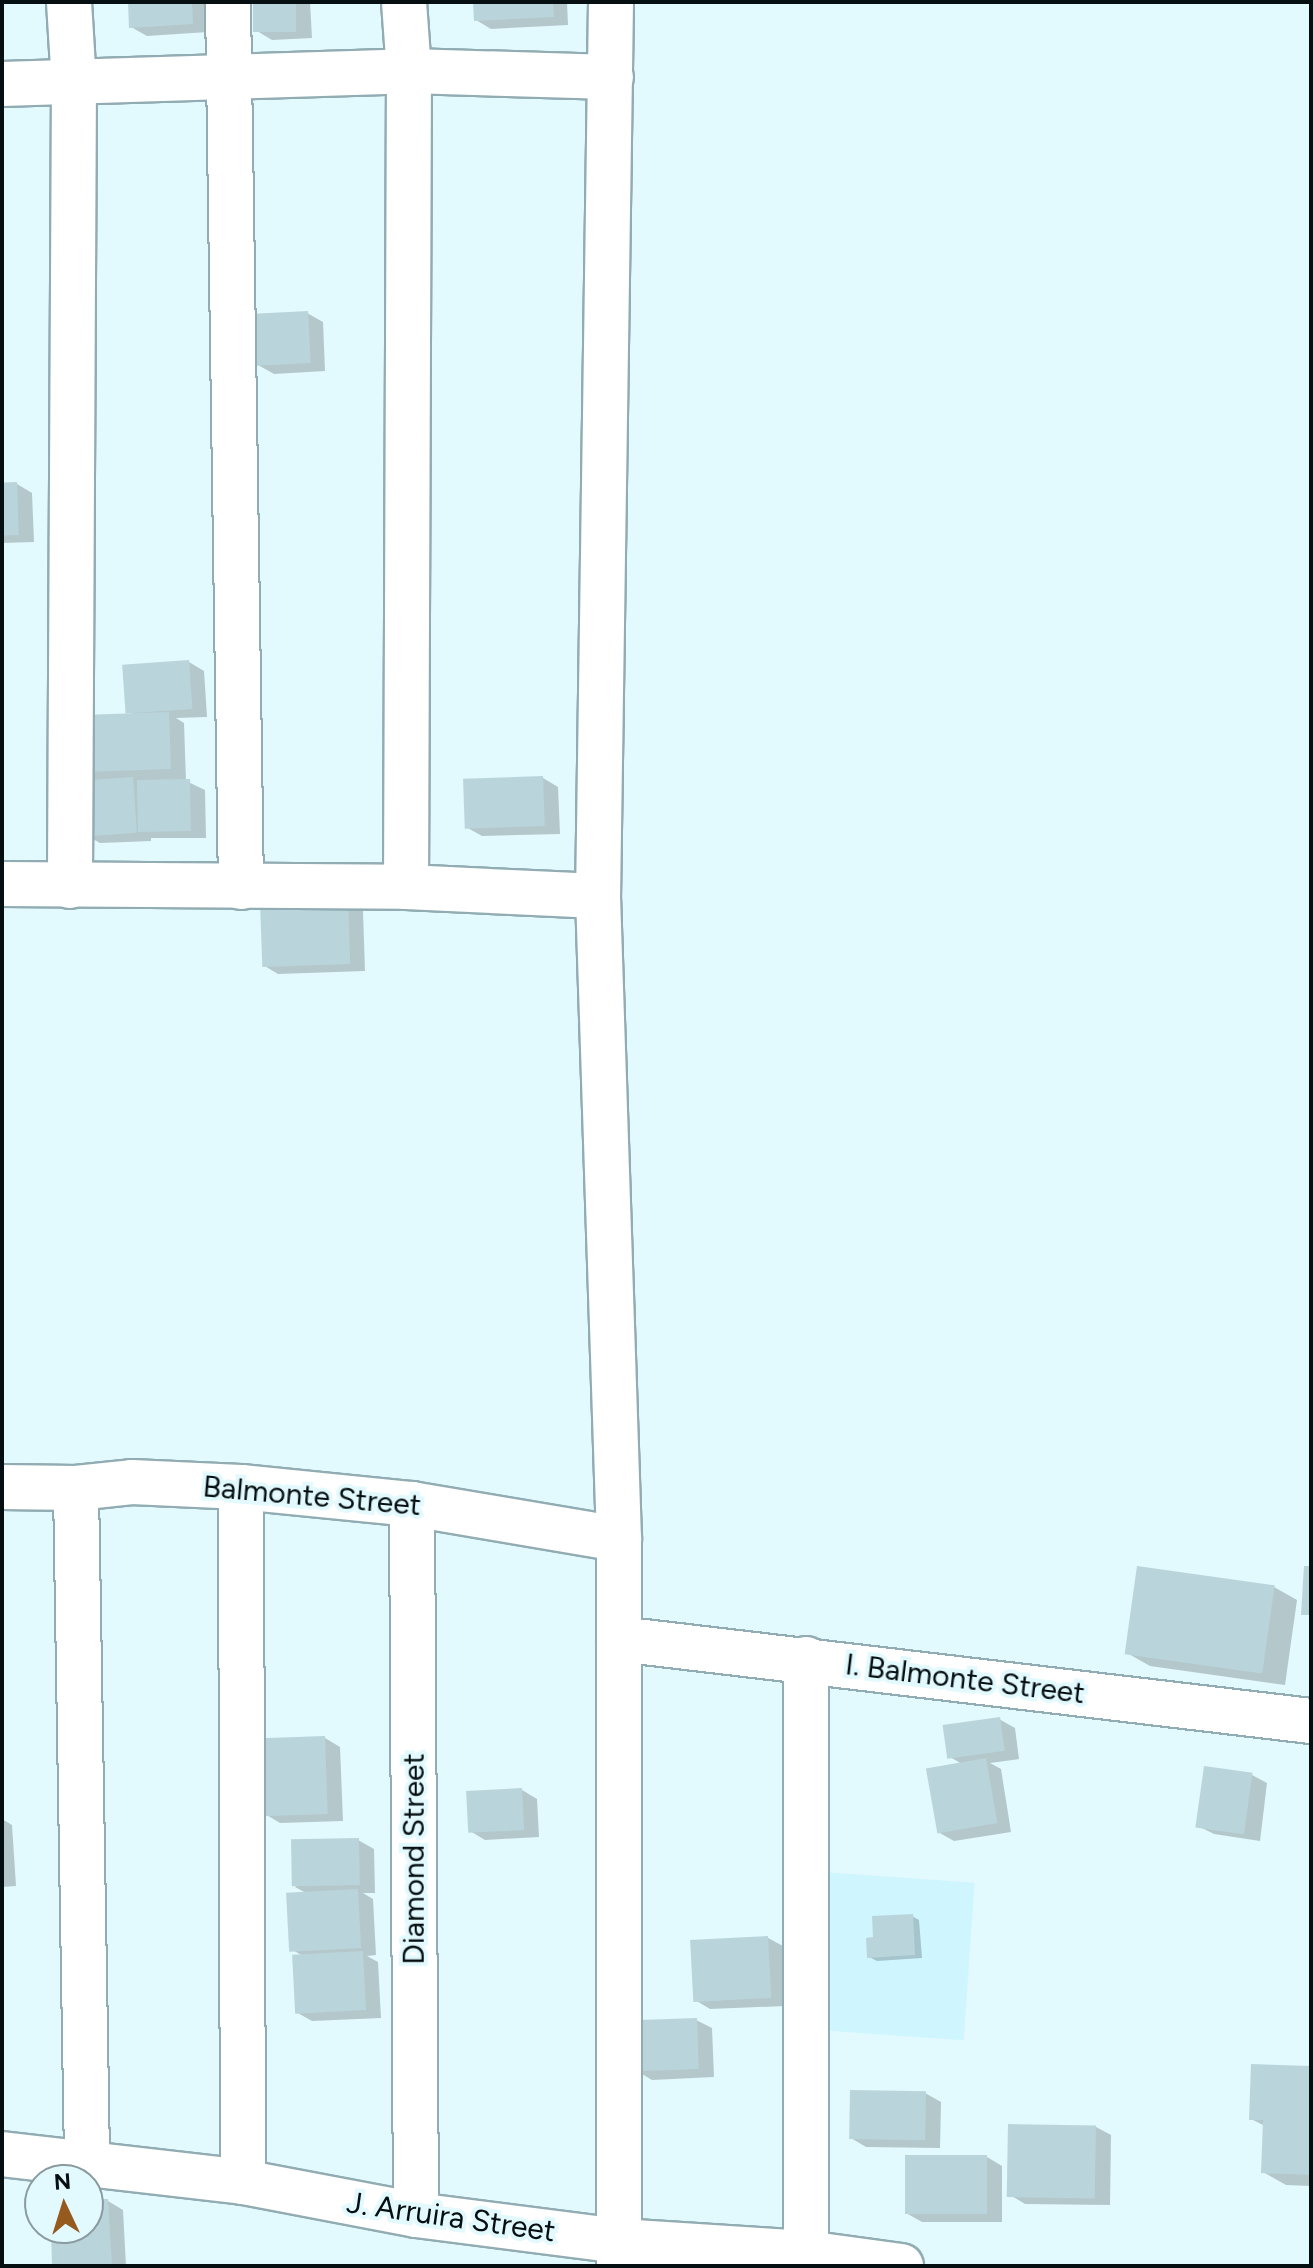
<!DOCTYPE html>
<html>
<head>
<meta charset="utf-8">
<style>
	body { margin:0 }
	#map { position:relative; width:1313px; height:2268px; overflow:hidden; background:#e2f9fe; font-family:Figtree,sans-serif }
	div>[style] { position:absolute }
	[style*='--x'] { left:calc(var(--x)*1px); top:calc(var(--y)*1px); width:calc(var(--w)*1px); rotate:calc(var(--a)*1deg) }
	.built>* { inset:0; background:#cff5fe; transform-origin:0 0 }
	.shadow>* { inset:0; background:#0003 }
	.building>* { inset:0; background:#b9d5db; transform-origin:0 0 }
	.roads { filter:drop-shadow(2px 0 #91acb2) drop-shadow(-2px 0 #91acb2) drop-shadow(0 2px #91acb2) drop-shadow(0 -2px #91acb2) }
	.minor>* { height:44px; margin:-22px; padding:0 22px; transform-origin:22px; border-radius:22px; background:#fff }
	span { translate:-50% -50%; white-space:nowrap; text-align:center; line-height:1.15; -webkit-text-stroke:8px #e2f9fe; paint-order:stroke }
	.street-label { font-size:30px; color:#050e10 }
	.frame { position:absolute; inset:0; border:4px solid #050e10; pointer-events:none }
	.north { position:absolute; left:24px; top:2164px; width:80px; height:80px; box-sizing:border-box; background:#e2f9fe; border:2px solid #8a9b9f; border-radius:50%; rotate:356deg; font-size:22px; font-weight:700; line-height:32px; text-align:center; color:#050e10 }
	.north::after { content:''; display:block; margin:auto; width:28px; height:36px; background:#975a1e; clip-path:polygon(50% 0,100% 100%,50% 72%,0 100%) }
</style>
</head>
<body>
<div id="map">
	<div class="built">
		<div style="left:822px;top:1872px;width:153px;height:158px;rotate:4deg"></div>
	</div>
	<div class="shadow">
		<div style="clip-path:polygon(130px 2px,206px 2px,208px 32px,147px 36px,131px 27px)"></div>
		<div style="clip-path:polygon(255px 2px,310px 2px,312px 38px,272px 40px,257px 31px)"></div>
		<div style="clip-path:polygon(475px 2px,567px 2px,568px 25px,491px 29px,476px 20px)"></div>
		<div style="clip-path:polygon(307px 313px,323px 322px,325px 371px,274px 374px,258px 365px)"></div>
		<div style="clip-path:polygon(17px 484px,32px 493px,34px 542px,2px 543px,2px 485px)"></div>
		<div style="clip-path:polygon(189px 662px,204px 671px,207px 717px,176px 718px,184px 723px,186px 781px,205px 790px,206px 838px,151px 838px,151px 841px,100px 843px,84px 834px,79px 773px,136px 716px,127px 711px)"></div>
		<div style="clip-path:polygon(543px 778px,558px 787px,560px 834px,482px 836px,466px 827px)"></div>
		<div style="clip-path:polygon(348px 902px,363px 911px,365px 971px,278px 974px,263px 965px)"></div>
		<div style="clip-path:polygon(1274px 1587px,1297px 1600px,1285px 1685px,1150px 1666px,1127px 1653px)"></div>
		<div style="clip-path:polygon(999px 1719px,1015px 1728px,1019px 1759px,990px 1763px,1001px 1769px,1011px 1832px,954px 1841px,938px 1832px,962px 1764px,950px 1757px)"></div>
		<div style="clip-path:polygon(325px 1738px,340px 1747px,343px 1821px,280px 1823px,265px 1814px)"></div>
		<div style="clip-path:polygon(1252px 1775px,1267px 1783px,1260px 1841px,1214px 1834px,1198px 1826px)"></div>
		<div style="clip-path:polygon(522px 1790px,537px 1799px,539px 1837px,485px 1840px,470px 1831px)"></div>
		<div style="clip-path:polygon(2px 1819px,12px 1825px,16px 1886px,2px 1887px)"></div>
		<div style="clip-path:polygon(358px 1840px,374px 1849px,375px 1893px,363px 1893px,373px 1899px,376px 1955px,367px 1956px,378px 1962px,381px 2018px,312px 2021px,296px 2012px,303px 1956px,291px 1949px,306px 1893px,295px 1887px)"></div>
		<div style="clip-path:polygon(912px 1916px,919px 1920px,922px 1958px,877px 1961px,869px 1957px)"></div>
		<div style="clip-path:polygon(768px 1938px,783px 1946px,785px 2006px,710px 2009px,695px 2000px)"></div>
		<div style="clip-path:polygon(696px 2020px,712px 2028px,714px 2077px,652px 2080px,637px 2071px)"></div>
		<div style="clip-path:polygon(1311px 2068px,1311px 2186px,1286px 2185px,1263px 2172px,1265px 2126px,1251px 2119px)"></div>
		<div style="clip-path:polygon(925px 2093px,941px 2102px,940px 2148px,866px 2147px,851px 2138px)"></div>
		<div style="clip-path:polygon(1096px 2127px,1111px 2135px,1110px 2205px,1025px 2204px,1010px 2195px)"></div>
		<div style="clip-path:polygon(987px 2157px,1002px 2166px,1002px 2222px,922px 2222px,906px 2213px)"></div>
		<div style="clip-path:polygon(88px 2201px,108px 2201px,123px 2210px,126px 2266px,54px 2266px,53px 2228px,88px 2228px)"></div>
	</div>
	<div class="building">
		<div style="clip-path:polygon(128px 2px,192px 2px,193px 24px,129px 28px)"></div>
		<div style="left:253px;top:2px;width:43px;height:30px"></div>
		<div style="clip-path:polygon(473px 2px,553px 2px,554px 17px,474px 21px)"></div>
		<div style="left:308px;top:311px;width:52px;height:54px;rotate:87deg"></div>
		<div style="left:17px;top:482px;width:53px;height:15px;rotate:88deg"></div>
		<div style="left:189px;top:660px;width:49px;height:67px;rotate:86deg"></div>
		<div style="left:169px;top:712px;width:57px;height:94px;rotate:88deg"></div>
		<div style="left:543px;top:776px;width:50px;height:80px;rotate:88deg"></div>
		<div style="left:133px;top:777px;width:56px;height:53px;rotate:86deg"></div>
		<div style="left:190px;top:779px;width:52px;height:53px;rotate:89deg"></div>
		<div style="left:348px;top:900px;width:64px;height:88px;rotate:88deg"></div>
		<div style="left:1137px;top:1566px;width:139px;height:89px;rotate:8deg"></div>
		<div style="clip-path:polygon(1304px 1566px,1311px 1566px,1311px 1615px,1301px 1615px)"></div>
		<div style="left:1000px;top:1717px;width:34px;height:58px;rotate:82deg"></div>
		<div style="left:325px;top:1736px;width:78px;height:65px;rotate:88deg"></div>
		<div style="left:986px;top:1758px;width:66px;height:61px;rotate:80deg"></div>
		<div style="left:1204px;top:1766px;width:49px;height:62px;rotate:8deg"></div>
		<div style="left:522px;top:1788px;width:42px;height:56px;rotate:87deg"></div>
		<div style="left:359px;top:1838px;width:47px;height:68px;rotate:89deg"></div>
		<div style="left:358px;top:1889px;width:59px;height:72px;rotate:87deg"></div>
		<div style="clip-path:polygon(913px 1914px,915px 1955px,867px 1958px,866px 1938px,873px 1937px,872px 1916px)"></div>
		<div style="left:768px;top:1936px;width:62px;height:78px;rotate:87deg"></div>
		<div style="left:363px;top:1951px;width:59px;height:71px;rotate:87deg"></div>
		<div style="left:697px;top:2018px;width:51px;height:64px;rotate:88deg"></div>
		<div style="clip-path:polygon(1251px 2064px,1311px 2066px,1311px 2175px,1261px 2173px,1263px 2120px,1249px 2120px)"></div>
		<div style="left:850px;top:2090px;width:76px;height:49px;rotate:1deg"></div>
		<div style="left:1008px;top:2124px;width:88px;height:73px;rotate:1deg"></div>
		<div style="left:905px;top:2155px;width:82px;height:59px"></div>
		<div style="clip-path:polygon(88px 2199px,108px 2199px,112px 2266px,52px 2266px,51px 2228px,88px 2228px)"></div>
	</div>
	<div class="roads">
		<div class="minor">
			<div style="--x:69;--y:2;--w:81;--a:86.5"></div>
			<div style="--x:74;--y:83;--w:803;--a:90.29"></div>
			<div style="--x:228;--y:2;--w:885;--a:89.16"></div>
			<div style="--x:404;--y:2;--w:69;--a:85.9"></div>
			<div style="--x:409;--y:71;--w:816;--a:90.21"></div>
			<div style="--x:611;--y:2;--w:894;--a:90.83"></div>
			<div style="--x:598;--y:896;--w:643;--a:88.13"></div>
			<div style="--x:619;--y:1539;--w:727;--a:90"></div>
			<div style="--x:2;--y:84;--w:407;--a:-1.8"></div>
			<div style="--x:409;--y:71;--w:202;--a:1.7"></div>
			<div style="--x:2;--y:884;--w:404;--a:0.4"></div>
			<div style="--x:406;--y:887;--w:192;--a:2.7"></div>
			<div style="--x:2;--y:1487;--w:74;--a:0.8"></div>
			<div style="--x:76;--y:1488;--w:56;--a:-6.1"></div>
			<div style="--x:132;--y:1482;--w:109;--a:2.6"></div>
			<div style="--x:241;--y:1487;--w:172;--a:5.7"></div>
			<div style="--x:412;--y:1504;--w:210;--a:9.6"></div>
			<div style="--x:241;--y:1487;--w:695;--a:89.84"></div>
			<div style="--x:76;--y:1488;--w:674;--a:89.06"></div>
			<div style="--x:412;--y:1504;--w:711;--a:89.68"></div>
			<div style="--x:619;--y:1639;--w:697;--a:6.76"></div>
			<div style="--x:806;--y:1659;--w:594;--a:90"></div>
			<div style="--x:2;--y:2154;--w:243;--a:6.6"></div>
			<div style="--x:243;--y:2182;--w:176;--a:10.8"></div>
			<div style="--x:416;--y:2215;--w:205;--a:7.3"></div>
			<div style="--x:619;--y:2241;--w:187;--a:3.7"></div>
			<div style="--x:806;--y:2253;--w:96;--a:7.8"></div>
		</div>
	</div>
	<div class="street-label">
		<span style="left:312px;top:1496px;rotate:5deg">Balmonte Street</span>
		<span style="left:965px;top:1679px;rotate:7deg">I. Balmonte Street</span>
		<span style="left:414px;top:1859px;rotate:-90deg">Diamond Street</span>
		<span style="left:451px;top:2217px;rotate:8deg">J. Arruira Street</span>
	</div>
	<div class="frame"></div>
	<div class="north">N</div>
</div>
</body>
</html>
